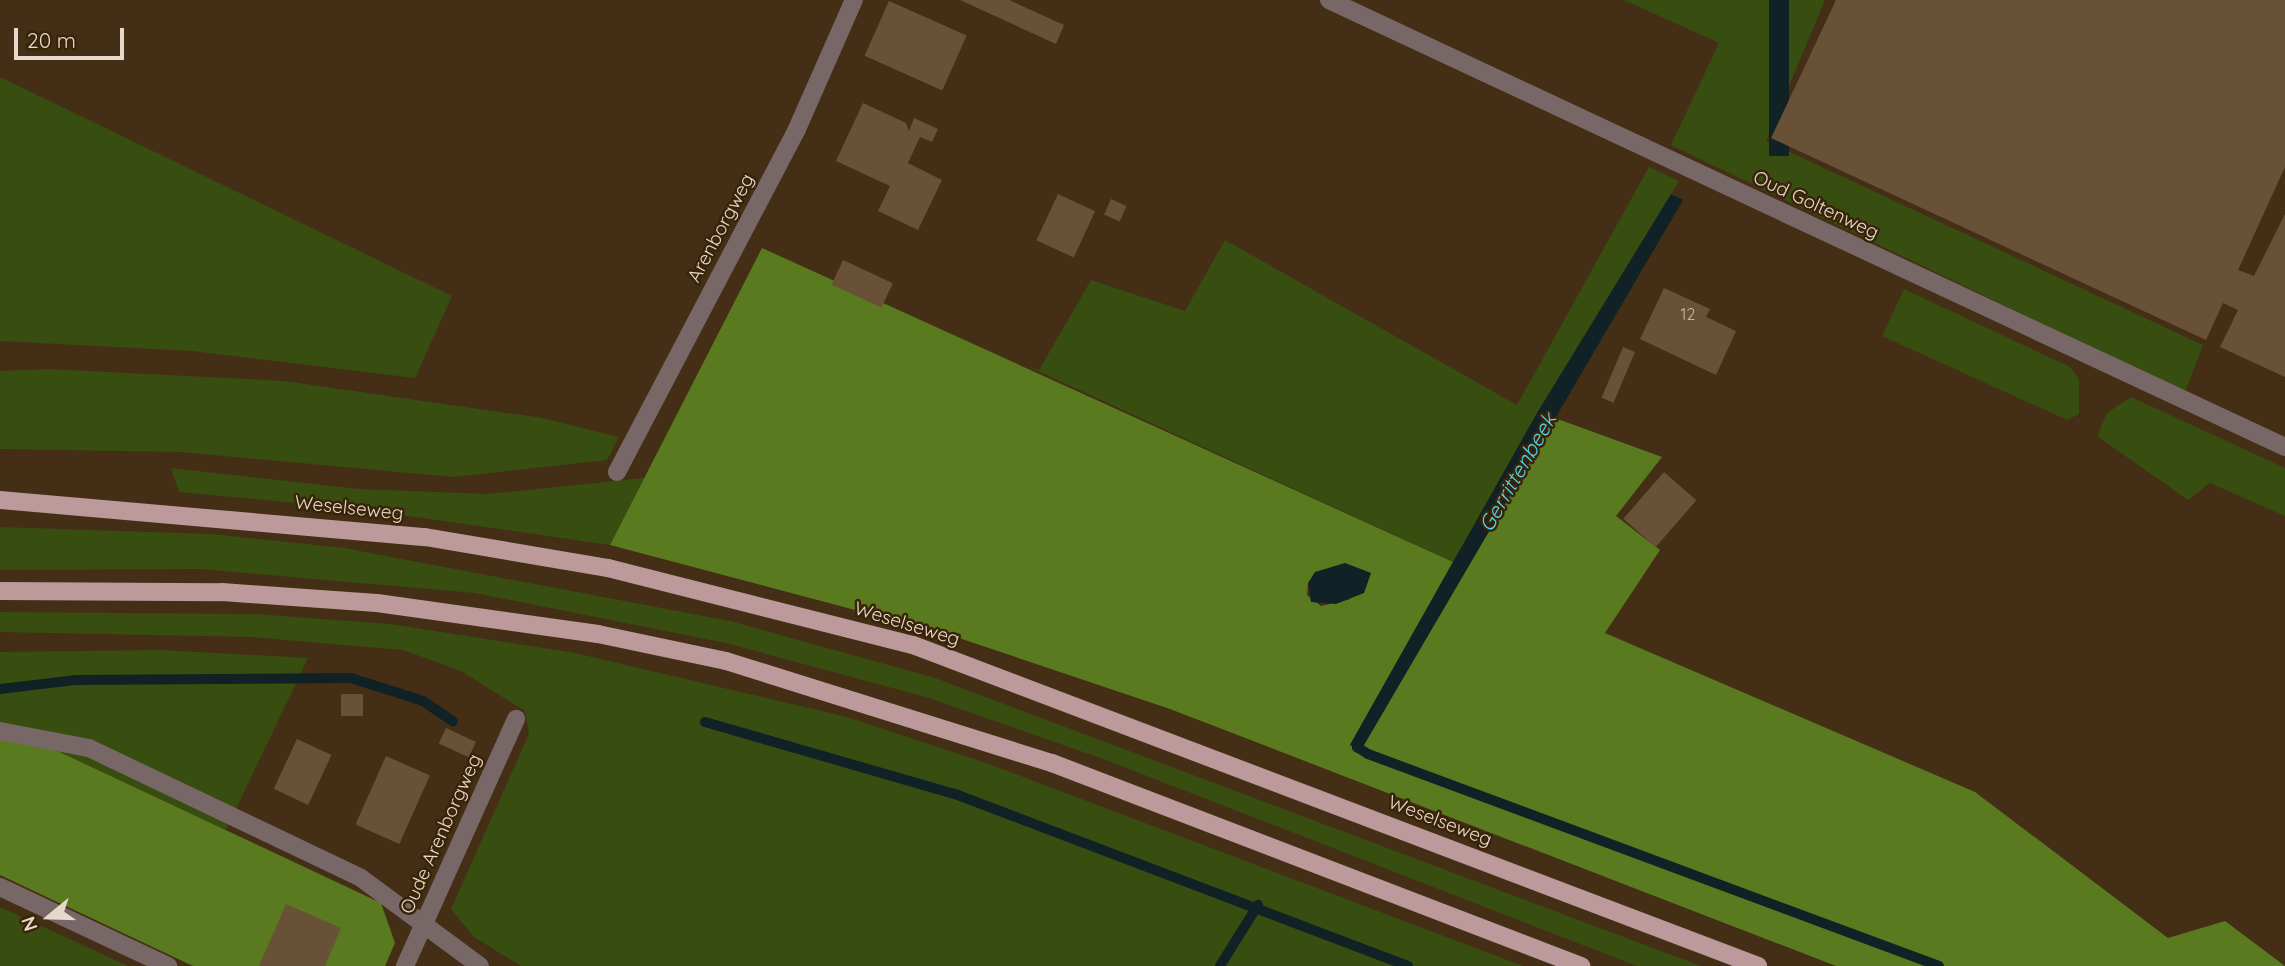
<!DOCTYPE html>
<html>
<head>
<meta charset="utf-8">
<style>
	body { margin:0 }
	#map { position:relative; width:2285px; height:966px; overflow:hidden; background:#442e15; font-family:Quicksand,sans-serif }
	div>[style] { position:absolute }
	.green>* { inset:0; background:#384e10 }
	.forest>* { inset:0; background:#5a7a1f }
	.water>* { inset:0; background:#102225; transform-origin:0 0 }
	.stream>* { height:10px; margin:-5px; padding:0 5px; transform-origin:5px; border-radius:5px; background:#102225 }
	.building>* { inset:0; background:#695138; transform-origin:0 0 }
	.minor>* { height:18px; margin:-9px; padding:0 9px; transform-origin:9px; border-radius:9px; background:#786767 }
	.major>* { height:18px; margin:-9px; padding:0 9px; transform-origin:9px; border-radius:9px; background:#bc999a }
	span { translate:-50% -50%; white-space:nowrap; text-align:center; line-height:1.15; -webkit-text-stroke:5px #39240a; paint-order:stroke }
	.number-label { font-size:16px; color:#c7b6a6 }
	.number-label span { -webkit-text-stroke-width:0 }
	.street-label { font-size:19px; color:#e6d8ca }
	.water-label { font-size:21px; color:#4ed8f2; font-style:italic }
	.north { position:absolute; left:14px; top:882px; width:70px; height:70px; -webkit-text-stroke:5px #39240a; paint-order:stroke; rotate:251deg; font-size:19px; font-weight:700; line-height:28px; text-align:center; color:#e6d8ca }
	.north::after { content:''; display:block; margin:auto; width:24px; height:32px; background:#e6d8ca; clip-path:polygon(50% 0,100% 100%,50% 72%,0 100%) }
	.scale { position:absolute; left:14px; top:28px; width:110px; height:32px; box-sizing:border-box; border:4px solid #e6d8ca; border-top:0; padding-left:9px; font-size:21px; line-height:24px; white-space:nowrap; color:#e6d8ca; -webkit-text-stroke:5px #39240a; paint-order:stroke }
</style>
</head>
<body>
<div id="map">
	<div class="green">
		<div style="clip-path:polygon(1624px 0,1825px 0,1766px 141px,2203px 345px,2185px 392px,1671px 145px,1719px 43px)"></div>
		<div style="clip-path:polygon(0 77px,452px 296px,415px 378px,192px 351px,0 341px)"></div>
		<div style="clip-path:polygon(1649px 167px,1679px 181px,1453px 562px,1025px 365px,1039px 370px,1091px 280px,1185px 311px,1225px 240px,1517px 405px)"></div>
		<div style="clip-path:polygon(1904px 289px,2070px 367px,2079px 379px,2079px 414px,2067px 420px,1882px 336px)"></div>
		<div style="clip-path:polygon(48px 369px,284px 381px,542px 418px,619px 437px,607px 460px,453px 477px,180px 452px,0 449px,0 371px)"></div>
		<div style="clip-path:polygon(2131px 397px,2285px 468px,2285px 516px,2210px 483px,2188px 500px,2097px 436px,2107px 413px)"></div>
		<div style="clip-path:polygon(171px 468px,359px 489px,488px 494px,644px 478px,610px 545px,360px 509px,179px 492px)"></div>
		<div style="clip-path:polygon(0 527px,212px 534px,344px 548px,730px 621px,935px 678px,1701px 966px,1637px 966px,1106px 760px,929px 698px,726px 643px,475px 593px,200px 569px,0 570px)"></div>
		<div style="clip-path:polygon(0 612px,253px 614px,390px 624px,575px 653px,847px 717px,989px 764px,1523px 966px,521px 966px,474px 937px,451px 909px,529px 734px,525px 711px,461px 671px,403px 650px,252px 637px,0 632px)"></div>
		<div style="clip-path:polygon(161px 650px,308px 658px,226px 830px,0 724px,0 652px)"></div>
		<div style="clip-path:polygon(0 907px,128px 966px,0 966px)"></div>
	</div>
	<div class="forest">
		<div style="clip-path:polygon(evenodd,762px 248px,1453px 562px,1350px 745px,1361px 750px,1555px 418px,1662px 457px,1616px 516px,1660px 550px,1605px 633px,1975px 792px,2168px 938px,2225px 921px,2285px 966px,1836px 966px,1170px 709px,953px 636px,610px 545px,762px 248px,1308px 583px,1351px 599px,1321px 606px,1307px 595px,1308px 583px)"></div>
		<div style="clip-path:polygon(0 724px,381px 903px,395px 943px,385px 966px,193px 966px,0 875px)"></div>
	</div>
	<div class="water">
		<div style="left:1769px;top:0;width:20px;height:156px"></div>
		<div style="clip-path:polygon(1671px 194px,1683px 200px,1361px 750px,1350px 745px,1537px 413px)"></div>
		<div style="clip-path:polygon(1345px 563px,1371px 573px,1364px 593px,1336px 604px,1311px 602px,1308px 583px,1315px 572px)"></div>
	</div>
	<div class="stream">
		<div style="left:0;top:689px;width:77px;rotate:-6.8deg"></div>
		<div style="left:76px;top:680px;width:275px;rotate:-0.4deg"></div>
		<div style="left:351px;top:678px;width:76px;rotate:17.7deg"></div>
		<div style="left:423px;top:701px;width:36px;rotate:34deg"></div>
		<div style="left:705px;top:722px;width:260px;rotate:16.1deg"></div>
		<div style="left:955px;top:794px;width:485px;rotate:20.8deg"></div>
		<div style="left:1360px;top:741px;width:7px;rotate:117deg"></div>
		<div style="left:1357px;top:747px;width:13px;rotate:32deg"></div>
		<div style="left:1368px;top:754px;width:609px;rotate:20.37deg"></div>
		<div style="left:1220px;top:966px;width:72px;rotate:-58.1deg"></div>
	</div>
	<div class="building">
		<div style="clip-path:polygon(960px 0,1009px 0,1064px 25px,1056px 44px)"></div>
		<div style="clip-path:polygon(1836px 0,2285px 0,2285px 167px,2238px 270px,2254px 276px,2285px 214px,2285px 377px,2220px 347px,2238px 310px,2223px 303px,2206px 340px,1771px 138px)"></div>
		<div style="left:889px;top:1px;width:85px;height:60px;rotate:24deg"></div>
		<div style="clip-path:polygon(863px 103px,906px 123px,909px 131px,914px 118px,938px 129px,932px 142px,920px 137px,908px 163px,942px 180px,918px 230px,878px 211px,890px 186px,836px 161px)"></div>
		<div style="left:1058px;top:194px;width:41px;height:51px;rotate:25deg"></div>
		<div style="left:1111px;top:199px;width:17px;height:17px;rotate:24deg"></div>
		<div style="left:843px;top:260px;width:55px;height:27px;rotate:25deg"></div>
		<div style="clip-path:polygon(1664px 288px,1710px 309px,1706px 317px,1736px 331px,1716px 375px,1640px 339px)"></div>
		<div style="left:1623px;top:347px;width:13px;height:55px;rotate:23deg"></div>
		<div style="left:1664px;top:472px;width:43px;height:62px;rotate:41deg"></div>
		<div style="left:341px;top:694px;width:22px;height:22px"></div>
		<div style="left:446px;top:728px;width:33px;height:17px;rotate:25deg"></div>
		<div style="left:297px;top:739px;width:38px;height:55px;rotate:25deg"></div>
		<div style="left:386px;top:756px;width:48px;height:75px;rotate:24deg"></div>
		<div style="clip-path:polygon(286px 904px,341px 928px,325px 966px,259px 966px)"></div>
	</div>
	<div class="minor">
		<div style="left:1329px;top:0;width:1055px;rotate:25.06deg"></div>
		<div style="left:617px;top:472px;width:387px;rotate:-62.3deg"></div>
		<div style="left:797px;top:129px;width:141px;rotate:-66.2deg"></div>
		<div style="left:0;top:731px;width:91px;rotate:10.8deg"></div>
		<div style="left:89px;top:748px;width:301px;rotate:25.5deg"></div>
		<div style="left:361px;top:878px;width:148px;rotate:36.5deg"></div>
		<div style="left:0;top:887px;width:186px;rotate:25.2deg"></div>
		<div style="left:405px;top:966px;width:271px;rotate:-65.8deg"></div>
	</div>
	<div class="major">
		<div style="left:0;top:500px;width:427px;rotate:5deg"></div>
		<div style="left:425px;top:537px;width:186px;rotate:9.6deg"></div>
		<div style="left:608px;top:568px;width:315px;rotate:14.2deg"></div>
		<div style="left:913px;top:645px;width:904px;rotate:20.8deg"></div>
		<div style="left:0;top:591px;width:222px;rotate:0.3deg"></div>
		<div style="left:222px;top:592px;width:155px;rotate:4.1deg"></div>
		<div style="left:377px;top:603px;width:223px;rotate:8deg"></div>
		<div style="left:598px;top:634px;width:131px;rotate:11.9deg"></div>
		<div style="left:726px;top:661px;width:342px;rotate:17.4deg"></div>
		<div style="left:1052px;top:763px;width:567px;rotate:20.99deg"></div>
	</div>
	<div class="number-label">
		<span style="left:1688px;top:314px">12</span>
	</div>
	<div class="street-label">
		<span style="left:1816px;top:205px;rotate:25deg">Oud Goltenweg</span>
		<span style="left:721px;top:228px;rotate:-62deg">Arenborgweg</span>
		<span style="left:349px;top:508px;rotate:6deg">Weselseweg</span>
		<span style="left:907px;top:624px;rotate:17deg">Weselseweg</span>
		<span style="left:1440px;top:821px;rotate:21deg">Weselseweg</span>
		<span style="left:441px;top:834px;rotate:-66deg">Oude Arenborgweg</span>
	</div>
	<div class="water-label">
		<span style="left:1517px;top:472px;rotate:-60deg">Gerrittenbeek</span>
	</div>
	<div class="north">N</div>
	<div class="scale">20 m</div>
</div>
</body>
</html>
